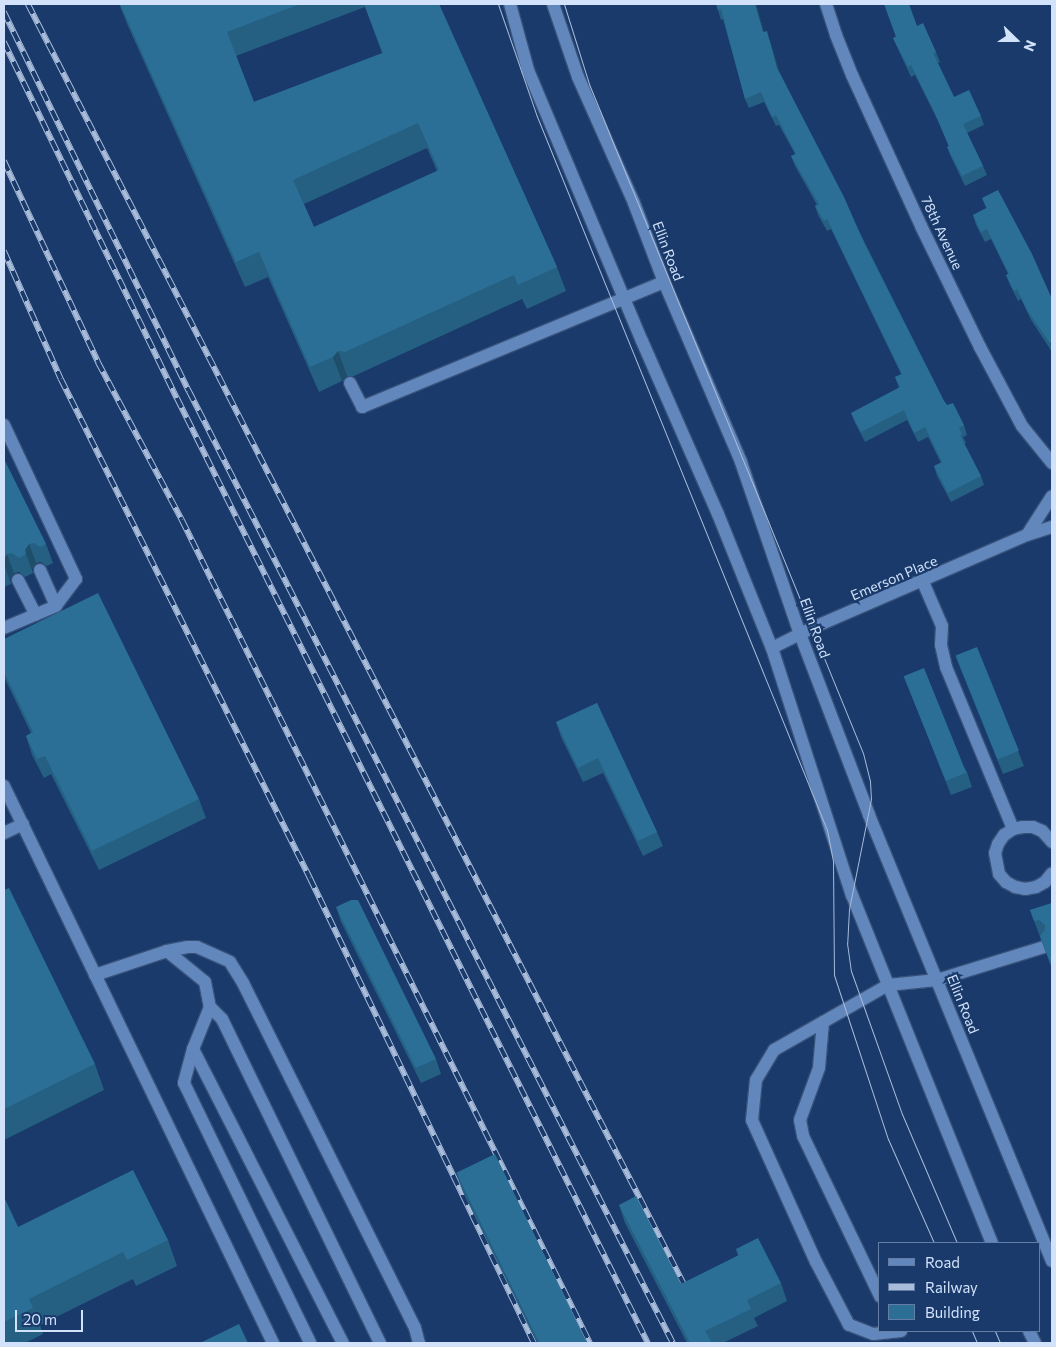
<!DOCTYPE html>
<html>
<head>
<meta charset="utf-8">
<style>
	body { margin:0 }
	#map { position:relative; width:1056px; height:1347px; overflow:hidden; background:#193a6a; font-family:Commissioner,sans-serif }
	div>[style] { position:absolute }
	.roads { filter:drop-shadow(1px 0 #37527a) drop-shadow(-1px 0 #37527a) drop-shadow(0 1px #37527a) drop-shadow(0 -1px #37527a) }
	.minor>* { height:12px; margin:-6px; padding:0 6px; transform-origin:6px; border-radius:6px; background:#6287bc }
	.tram>* { height:1px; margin:-0.5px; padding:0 0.5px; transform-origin:0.5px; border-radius:0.5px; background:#a9bcda }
	.rail>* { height:5.5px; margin-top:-2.75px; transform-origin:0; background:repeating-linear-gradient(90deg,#193a6a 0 11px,#a9bcda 0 22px); box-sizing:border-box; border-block:1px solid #a9bcda }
	.wall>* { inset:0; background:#255f82 }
	.shaded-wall>* { inset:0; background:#1e4e6a }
	.building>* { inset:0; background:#2b6f97; transform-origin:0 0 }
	span { translate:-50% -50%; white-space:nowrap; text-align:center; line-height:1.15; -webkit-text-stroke:4.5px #193a6a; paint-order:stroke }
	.street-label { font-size:14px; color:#d2e2fa }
	.frame { position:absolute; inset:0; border:5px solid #d2e2fa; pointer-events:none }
	.legend { position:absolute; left:878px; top:1242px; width:162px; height:90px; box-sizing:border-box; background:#193a6a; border:1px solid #637da4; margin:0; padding:6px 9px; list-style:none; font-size:15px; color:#d2e2fa }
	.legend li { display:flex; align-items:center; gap:10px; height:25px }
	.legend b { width:25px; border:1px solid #637da4 }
	.north { position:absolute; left:991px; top:15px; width:50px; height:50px; -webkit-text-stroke:4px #193a6a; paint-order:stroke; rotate:112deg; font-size:14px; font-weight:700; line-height:20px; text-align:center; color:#d2e2fa }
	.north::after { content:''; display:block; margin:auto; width:18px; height:22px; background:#d2e2fa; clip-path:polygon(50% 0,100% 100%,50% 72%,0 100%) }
	.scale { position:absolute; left:15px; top:1310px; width:68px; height:22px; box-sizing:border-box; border:2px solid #d2e2fa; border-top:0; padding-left:6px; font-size:15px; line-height:18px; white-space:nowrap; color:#d2e2fa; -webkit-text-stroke:4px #193a6a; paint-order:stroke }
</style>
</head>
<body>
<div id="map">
	<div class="roads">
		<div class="minor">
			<div style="left:510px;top:4px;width:68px;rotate:74.7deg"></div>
			<div style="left:528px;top:70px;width:294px;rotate:67.2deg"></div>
			<div style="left:642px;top:341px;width:189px;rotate:66.3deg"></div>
			<div style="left:718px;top:514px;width:144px;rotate:68.1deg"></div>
			<div style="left:772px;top:648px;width:260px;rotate:72.1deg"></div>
			<div style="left:852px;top:895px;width:375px;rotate:68.1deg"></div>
			<div style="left:553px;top:4px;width:77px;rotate:71.1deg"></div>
			<div style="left:578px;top:77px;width:138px;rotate:66deg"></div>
			<div style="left:634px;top:203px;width:85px;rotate:69.2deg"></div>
			<div style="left:664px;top:282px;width:196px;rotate:66.8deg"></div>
			<div style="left:741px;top:462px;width:182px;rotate:71.1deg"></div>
			<div style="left:800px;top:634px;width:194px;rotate:69.1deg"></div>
			<div style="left:869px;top:815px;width:482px;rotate:67.7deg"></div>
			<div style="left:826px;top:4px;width:33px;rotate:72deg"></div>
			<div style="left:836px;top:35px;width:43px;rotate:68.2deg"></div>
			<div style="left:852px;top:75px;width:166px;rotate:65.4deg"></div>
			<div style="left:921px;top:226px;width:135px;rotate:64deg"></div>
			<div style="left:980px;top:347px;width:89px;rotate:62deg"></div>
			<div style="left:1022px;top:426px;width:48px;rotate:51deg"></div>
			<div style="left:350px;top:383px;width:27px;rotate:63deg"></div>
			<div style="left:362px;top:407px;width:327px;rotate:-22.5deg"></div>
			<div style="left:4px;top:425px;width:170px;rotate:64.9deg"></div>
			<div style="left:76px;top:579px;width:34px;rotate:127deg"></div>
			<div style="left:56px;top:606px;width:56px;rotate:157.1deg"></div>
			<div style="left:1027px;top:535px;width:46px;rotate:-57.3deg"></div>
			<div style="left:40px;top:570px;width:39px;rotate:66deg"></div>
			<div style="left:18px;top:580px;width:39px;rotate:63deg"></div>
			<div style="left:923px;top:582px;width:48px;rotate:66.6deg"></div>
			<div style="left:942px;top:626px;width:19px;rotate:93deg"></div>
			<div style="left:941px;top:645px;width:23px;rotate:77deg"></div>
			<div style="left:946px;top:667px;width:175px;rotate:67.5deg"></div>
			<div style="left:772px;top:648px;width:45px;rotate:-26.6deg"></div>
			<div style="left:812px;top:628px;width:234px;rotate:-23.4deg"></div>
			<div style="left:1027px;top:535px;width:26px;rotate:-18deg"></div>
			<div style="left:4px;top:786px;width:619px;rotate:64.22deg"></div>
			<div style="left:4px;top:833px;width:21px;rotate:-25deg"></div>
			<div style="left:1052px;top:842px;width:15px;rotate:-132deg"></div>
			<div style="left:1042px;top:831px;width:10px;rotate:-156deg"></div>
			<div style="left:1033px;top:827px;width:10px;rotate:180deg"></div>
			<div style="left:1023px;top:827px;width:10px;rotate:169deg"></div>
			<div style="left:1013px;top:829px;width:11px;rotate:146deg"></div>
			<div style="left:1004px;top:835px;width:11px;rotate:124deg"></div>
			<div style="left:998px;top:844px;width:9px;rotate:108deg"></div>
			<div style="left:995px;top:853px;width:21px;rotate:79deg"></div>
			<div style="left:999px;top:874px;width:11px;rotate:49deg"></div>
			<div style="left:1006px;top:882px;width:10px;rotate:29deg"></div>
			<div style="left:1015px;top:887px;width:10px;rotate:11deg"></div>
			<div style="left:1025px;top:889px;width:11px;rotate:-10deg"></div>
			<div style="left:1036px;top:887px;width:10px;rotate:-29deg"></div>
			<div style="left:1045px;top:882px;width:11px;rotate:-52deg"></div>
			<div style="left:167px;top:951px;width:49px;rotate:39.2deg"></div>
			<div style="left:205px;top:982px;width:25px;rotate:79deg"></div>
			<div style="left:210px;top:1007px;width:45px;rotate:112deg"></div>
			<div style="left:193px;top:1049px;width:35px;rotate:105deg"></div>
			<div style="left:184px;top:1083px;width:289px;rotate:64.1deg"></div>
			<div style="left:95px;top:975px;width:76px;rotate:-18.4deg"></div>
			<div style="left:167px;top:951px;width:21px;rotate:-11deg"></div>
			<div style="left:188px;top:947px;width:9px"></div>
			<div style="left:197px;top:947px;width:36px;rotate:24deg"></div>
			<div style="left:230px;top:962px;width:25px;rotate:58deg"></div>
			<div style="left:243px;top:983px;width:385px;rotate:63.5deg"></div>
			<div style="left:415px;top:1328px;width:16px;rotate:75deg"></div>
			<div style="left:210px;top:1007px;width:17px;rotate:45deg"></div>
			<div style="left:222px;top:1019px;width:360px;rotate:64deg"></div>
			<div style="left:823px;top:1022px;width:46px;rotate:95deg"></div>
			<div style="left:819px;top:1068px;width:55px;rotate:110.1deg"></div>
			<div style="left:800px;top:1120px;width:16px;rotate:79deg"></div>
			<div style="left:803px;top:1136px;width:178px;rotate:64.3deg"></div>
			<div style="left:193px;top:1049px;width:330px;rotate:63deg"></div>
			<div style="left:901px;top:1331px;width:28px;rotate:174deg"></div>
			<div style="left:873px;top:1334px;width:26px;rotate:-159deg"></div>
			<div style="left:849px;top:1325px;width:71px;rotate:-117.6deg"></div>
			<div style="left:816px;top:1262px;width:156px;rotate:-114.3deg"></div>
			<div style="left:752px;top:1120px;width:40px;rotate:-84.3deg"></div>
			<div style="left:756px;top:1080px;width:35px;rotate:-59deg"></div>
			<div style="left:774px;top:1050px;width:131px;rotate:-29.7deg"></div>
			<div style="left:888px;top:985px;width:49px;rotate:-5.8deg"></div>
			<div style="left:937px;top:980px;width:112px;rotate:-17.1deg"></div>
			<div style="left:1029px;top:1331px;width:13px;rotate:63deg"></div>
		</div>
	</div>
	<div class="tram">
		<div style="left:498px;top:4px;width:116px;rotate:70.9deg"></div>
		<div style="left:536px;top:114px;width:773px;rotate:67.88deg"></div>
		<div style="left:827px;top:830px;width:33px;rotate:79deg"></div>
		<div style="left:833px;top:862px;width:113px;rotate:89.5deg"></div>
		<div style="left:834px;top:975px;width:173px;rotate:71.8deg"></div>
		<div style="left:888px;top:1139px;width:114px;rotate:66.1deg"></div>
		<div style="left:564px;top:4px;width:84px;rotate:72.6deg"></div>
		<div style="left:589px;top:84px;width:723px;rotate:67.73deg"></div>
		<div style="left:863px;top:753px;width:29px;rotate:76deg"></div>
		<div style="left:870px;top:781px;width:18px;rotate:87deg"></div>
		<div style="left:871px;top:799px;width:112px;rotate:101.3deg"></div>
		<div style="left:849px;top:909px;width:34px;rotate:93deg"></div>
		<div style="left:847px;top:943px;width:28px;rotate:82deg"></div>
		<div style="left:851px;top:971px;width:152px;rotate:70.4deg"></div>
		<div style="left:902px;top:1114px;width:140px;rotate:66.9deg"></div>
		<div style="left:972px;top:1331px;width:13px;rotate:67deg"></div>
		<div style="left:995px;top:1331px;width:13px;rotate:67deg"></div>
	</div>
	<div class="rail">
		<div style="left:28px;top:4px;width:1449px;rotate:62.87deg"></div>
		<div style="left:4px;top:12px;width:422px;rotate:64deg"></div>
		<div style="left:189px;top:391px;width:1068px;rotate:63.05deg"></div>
		<div style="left:4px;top:42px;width:396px;rotate:64.1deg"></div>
		<div style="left:177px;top:398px;width:1056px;rotate:63.51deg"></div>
		<div style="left:4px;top:161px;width:222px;rotate:64.9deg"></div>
		<div style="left:98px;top:362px;width:179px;rotate:62deg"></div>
		<div style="left:182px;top:520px;width:919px;rotate:63.63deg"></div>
		<div style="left:4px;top:251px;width:140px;rotate:66deg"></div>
		<div style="left:61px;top:379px;width:558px;rotate:63.48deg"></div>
		<div style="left:310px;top:878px;width:516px;rotate:64.28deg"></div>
	</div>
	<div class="wall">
		<div style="clip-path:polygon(evenodd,119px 4px,439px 4px,557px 267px,566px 291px,527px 309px,522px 299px,354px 376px,347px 376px,342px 381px,319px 392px,268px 277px,245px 287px,128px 26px,119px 4px,365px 7px,382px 53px,254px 102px,236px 56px,365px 7px,119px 4px,427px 148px,437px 171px,314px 227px,304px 204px,427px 148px)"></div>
		<div style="clip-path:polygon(716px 4px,756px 4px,764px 32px,770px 41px,779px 71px,944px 401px,964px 425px,967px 435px,963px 437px,966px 443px,964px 444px,981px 476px,984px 485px,951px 502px,937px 476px,934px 466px,941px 463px,928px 437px,918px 442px,907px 420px,865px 442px,855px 423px,851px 413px,899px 388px,895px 377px,901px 374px,831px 229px,827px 231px,818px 215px,815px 206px,817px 205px,795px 166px,791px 156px,795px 154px,779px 125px,776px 126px,764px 102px,749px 108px,745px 99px,723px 19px,721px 20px)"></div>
		<div style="clip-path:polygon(917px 26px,936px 52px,940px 62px,938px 63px,954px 97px,981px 116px,984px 125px,967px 133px,983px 166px,987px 175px,965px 186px,951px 157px,947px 147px,949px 147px,938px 121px,915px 75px,911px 77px,897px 47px,893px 38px)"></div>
		<div style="clip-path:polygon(982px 198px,1052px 299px,1052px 352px,1031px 320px,1021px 299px,1018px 301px,1010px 285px,1006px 275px,1008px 274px,991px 239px,985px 242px,976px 225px,973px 215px,986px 208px)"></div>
		<div style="clip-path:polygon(4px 459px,46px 544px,53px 563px,47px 566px,41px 562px,36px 563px,32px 569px,33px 573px,25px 577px,19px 572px,14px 573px,10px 579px,11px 584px,4px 587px)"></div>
		<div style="clip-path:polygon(4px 639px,199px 799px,206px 818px,99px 870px,51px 774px,44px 778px,32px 755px,26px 736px,31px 733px,4px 677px)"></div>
		<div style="clip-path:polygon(955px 655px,1018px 751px,1024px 766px,1003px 774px)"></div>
		<div style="clip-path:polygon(904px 676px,967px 772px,972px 787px,951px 795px)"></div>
		<div style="clip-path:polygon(597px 703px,657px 832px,663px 846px,643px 856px,603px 773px,583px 782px,561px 737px,556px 722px)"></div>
		<div style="clip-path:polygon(4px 890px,95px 1064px,104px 1090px,4px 1140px)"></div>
		<div style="clip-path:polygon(1052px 903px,1052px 969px,1030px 910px)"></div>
		<div style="clip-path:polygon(336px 907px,436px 1059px,441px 1074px,421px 1083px,341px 922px)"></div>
		<div style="clip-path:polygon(456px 1173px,588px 1343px,537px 1343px,463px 1192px)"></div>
		<div style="clip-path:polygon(4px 1197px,18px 1227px,168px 1240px,177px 1266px,136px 1286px,133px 1279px,40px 1325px,43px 1334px,25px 1343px,4px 1343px)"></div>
		<div style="clip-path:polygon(619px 1205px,681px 1284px,738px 1256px,736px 1249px,781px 1283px,787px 1301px,754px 1318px,758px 1326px,723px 1343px,687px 1343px,625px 1223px)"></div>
	</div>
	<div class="shaded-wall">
		<div style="clip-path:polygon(755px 4px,756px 4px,767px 42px,763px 32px)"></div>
		<div style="clip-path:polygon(767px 31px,770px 41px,781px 77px,777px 68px)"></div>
		<div style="clip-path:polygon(1052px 341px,1052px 350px,1050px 343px)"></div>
		<div style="clip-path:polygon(338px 351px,347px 376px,342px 381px,333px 357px)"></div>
		<div style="clip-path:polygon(29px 544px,36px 563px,32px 569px,33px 573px,26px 554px,25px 550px)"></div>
		<div style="clip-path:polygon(7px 554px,14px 573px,10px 579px,11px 584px,4px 564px,4px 559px)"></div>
	</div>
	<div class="building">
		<div style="clip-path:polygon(evenodd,120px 4px,300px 4px,227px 32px,254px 102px,383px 53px,364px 4px,439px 4px,557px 267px,518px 285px,514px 275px,345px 352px,338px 351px,333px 357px,310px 367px,259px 252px,236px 262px,120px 4px,418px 123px,439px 170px,314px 227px,293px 180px,418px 123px)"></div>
		<div style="clip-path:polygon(716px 4px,755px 4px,763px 32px,767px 31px,777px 68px,844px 197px,865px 245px,944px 401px,947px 405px,953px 403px,964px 425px,959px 428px,962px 434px,960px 435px,981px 476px,948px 493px,934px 466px,942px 462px,925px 427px,914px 433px,904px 410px,861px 432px,851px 413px,900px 387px,895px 377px,902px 374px,827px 219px,824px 221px,815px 206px,819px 204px,791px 156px,796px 154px,776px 115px,772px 117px,761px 92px,745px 99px,721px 9px,718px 10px)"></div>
		<div style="clip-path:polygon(884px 4px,909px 4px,917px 26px,923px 23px,936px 52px,933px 53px,954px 97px,969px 90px,981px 116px,963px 124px,983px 166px,962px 176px,947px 147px,949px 146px,934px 111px,911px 65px,908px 67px,893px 38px,896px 37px)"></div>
		<div style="clip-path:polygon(998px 190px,1032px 254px,1052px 299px,1052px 341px,1050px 343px,1027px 310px,1017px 289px,1014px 291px,1006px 275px,1009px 274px,987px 229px,981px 232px,973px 215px,987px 208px,982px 198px)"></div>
		<div style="clip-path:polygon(4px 459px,46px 544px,40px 547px,34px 543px,29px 544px,25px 550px,26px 554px,19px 558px,12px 553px,7px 554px,4px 559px)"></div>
		<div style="clip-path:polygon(98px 593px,199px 799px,92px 851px,45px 756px,37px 759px,26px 736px,33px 732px,4px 672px,4px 639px)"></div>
		<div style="left:977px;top:647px;width:112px;height:23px;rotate:68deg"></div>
		<div style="left:924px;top:668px;width:113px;height:22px;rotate:68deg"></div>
		<div style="clip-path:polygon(597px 703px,657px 832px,638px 841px,598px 758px,578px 768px,556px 722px)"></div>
		<div style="clip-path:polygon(9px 888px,95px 1064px,4px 1109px,4px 890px)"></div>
		<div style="clip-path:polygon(351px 900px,358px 900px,436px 1059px,416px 1068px,336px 907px)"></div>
		<div style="clip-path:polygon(1052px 903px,1052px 967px,1040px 936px,1045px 930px,1045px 925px,1039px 920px,1034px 921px,1030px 910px)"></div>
		<div style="left:495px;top:1154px;width:211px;height:43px;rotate:64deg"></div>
		<div style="clip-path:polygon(133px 1170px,168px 1240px,127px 1260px,123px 1252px,29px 1299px,33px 1308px,4px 1322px,4px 1197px,18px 1227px)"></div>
		<div style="clip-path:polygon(636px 1196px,681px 1284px,739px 1255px,736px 1249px,758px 1238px,781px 1283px,747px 1300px,751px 1309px,705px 1331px,712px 1343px,690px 1343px,619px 1205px)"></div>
		<div style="clip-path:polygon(239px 1324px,248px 1343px,200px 1343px)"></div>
	</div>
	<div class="street-label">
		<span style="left:942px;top:233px;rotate:65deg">78th Avenue</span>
		<span style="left:668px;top:251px;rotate:69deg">Ellin Road</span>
		<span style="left:894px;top:578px;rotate:-23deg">Emerson Place</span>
		<span style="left:815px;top:628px;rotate:70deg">Ellin Road</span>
		<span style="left:963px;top:1004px;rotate:68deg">Ellin Road</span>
	</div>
	<div class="frame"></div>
	<ul class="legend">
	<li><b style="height:6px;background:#6287bc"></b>Road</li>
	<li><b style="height:6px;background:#a9bcda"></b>Railway</li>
	<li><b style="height:14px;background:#2b6f97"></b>Building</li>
	</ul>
	<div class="north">N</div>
	<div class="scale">20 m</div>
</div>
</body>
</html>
